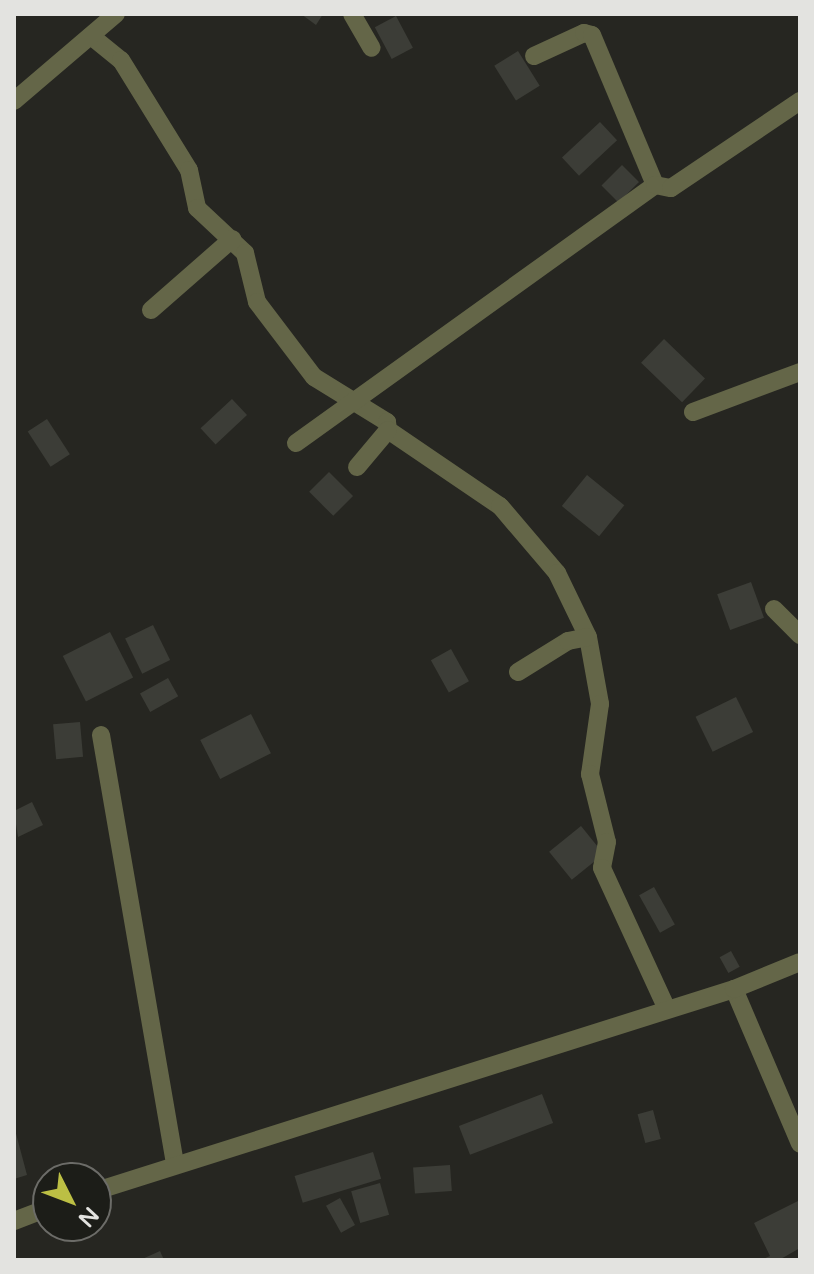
<!DOCTYPE html>
<html>
<head>
<meta charset="utf-8">
<style>
	body { margin:0 }
	#map { position:relative; width:814px; height:1274px; overflow:hidden; background:#262621; font-family:"Varela Round",sans-serif }
	div>[style] { position:absolute }
	.building>* { inset:0; background:#3c3d37; transform-origin:0 0 }
	.street>* { height:18px; margin:-9px; padding:0 9px; transform-origin:9px; border-radius:9px; background:#646648 }
	span { translate:-50% -50%; white-space:nowrap; text-align:center; line-height:1.15; -webkit-text-stroke:6px #1c1d18; paint-order:stroke }
	.frame { position:absolute; inset:0; border:16px solid #e3e3e0; pointer-events:none }
	.north { position:absolute; left:32px; top:1162px; width:80px; height:80px; box-sizing:border-box; background:#1c1d18; border:2px solid #6c6c68; border-radius:50%; rotate:132deg; font-size:22px; font-weight:700; line-height:32px; text-align:center; color:#e3e3e0 }
	.north::after { content:''; display:block; margin:auto; width:28px; height:36px; background:#bcbf44; clip-path:polygon(50% 0,100% 100%,50% 72%,0 100%) }
</style>
</head>
<body>
<div id="map">
	<div class="building">
		<div style="clip-path:polygon(301px 14px,323px 14px,316px 25px)"></div>
		<div style="left:396px;top:16px;width:36px;height:24px;rotate:62deg"></div>
		<div style="left:518px;top:51px;width:41px;height:28px;rotate:58deg"></div>
		<div style="left:600px;top:122px;width:25px;height:52px;rotate:47deg"></div>
		<div style="left:622px;top:165px;width:24px;height:29px;rotate:45deg"></div>
		<div style="left:664px;top:339px;width:57px;height:33px;rotate:44deg"></div>
		<div style="left:232px;top:399px;width:22px;height:43px;rotate:47deg"></div>
		<div style="left:47px;top:419px;width:42px;height:23px;rotate:57deg"></div>
		<div style="left:329px;top:472px;width:34px;height:28px;rotate:45deg"></div>
		<div style="left:587px;top:475px;width:48px;height:40px;rotate:39deg"></div>
		<div style="left:751px;top:582px;width:38px;height:36px;rotate:70deg"></div>
		<div style="left:153px;top:625px;width:39px;height:31px;rotate:64deg"></div>
		<div style="left:110px;top:632px;width:51px;height:53px;rotate:63deg"></div>
		<div style="left:451px;top:649px;width:37px;height:23px;rotate:61deg"></div>
		<div style="left:168px;top:678px;width:21px;height:32px;rotate:61deg"></div>
		<div style="left:736px;top:697px;width:39px;height:45px;rotate:64deg"></div>
		<div style="left:251px;top:714px;width:44px;height:57px;rotate:63deg"></div>
		<div style="left:80px;top:722px;width:35px;height:27px;rotate:85deg"></div>
		<div style="clip-path:polygon(32px 802px,43px 825px,18px 837px,14px 811px)"></div>
		<div style="left:581px;top:826px;width:36px;height:41px;rotate:51deg"></div>
		<div style="left:654px;top:887px;width:43px;height:17px;rotate:61deg"></div>
		<div style="left:731px;top:951px;width:18px;height:13px;rotate:61deg"></div>
		<div style="left:542px;top:1094px;width:31px;height:89px;rotate:69deg"></div>
		<div style="left:653px;top:1110px;width:30px;height:16px;rotate:75deg"></div>
		<div style="clip-path:polygon(14px 1126px,27px 1175px,14px 1179px)"></div>
		<div style="left:373px;top:1152px;width:28px;height:82px;rotate:73deg"></div>
		<div style="left:450px;top:1165px;width:26px;height:37px;rotate:86deg"></div>
		<div style="left:380px;top:1183px;width:33px;height:30px;rotate:74deg"></div>
		<div style="left:340px;top:1198px;width:31px;height:16px;rotate:61deg"></div>
		<div style="clip-path:polygon(800px 1200px,800px 1248px,779px 1260px,761px 1260px,770px 1256px,754px 1223px)"></div>
		<div style="clip-path:polygon(160px 1251px,164px 1260px,140px 1260px)"></div>
	</div>
	<div class="street">
		<div style="left:352px;top:14px;width:39px;rotate:60deg"></div>
		<div style="left:91px;top:36px;width:38px;rotate:39deg"></div>
		<div style="left:121px;top:60px;width:129px;rotate:58.3deg"></div>
		<div style="left:189px;top:170px;width:39px;rotate:78deg"></div>
		<div style="left:197px;top:208px;width:66px;rotate:43.2deg"></div>
		<div style="left:245px;top:253px;width:50px;rotate:76.2deg"></div>
		<div style="left:257px;top:302px;width:94px;rotate:52.8deg"></div>
		<div style="left:314px;top:377px;width:86px;rotate:31.7deg"></div>
		<div style="left:387px;top:422px;width:8px;rotate:83deg"></div>
		<div style="left:388px;top:430px;width:135px;rotate:34.2deg"></div>
		<div style="left:500px;top:506px;width:88px;rotate:49.6deg"></div>
		<div style="left:557px;top:573px;width:71px;rotate:64.2deg"></div>
		<div style="left:588px;top:637px;width:68px;rotate:79.8deg"></div>
		<div style="left:600px;top:704px;width:71px;rotate:98.1deg"></div>
		<div style="left:590px;top:774px;width:70px;rotate:76deg"></div>
		<div style="left:607px;top:842px;width:26px;rotate:101deg"></div>
		<div style="left:602px;top:868px;width:155px;rotate:65.3deg"></div>
		<div style="left:534px;top:56px;width:55px;rotate:-24.7deg"></div>
		<div style="left:584px;top:33px;width:8px;rotate:14deg"></div>
		<div style="left:592px;top:35px;width:163px;rotate:67.2deg"></div>
		<div style="left:14px;top:101px;width:134px;rotate:-40.5deg"></div>
		<div style="left:151px;top:310px;width:108px;rotate:-41.2deg"></div>
		<div style="left:693px;top:412px;width:114px;rotate:-20.5deg"></div>
		<div style="left:296px;top:443px;width:442px;rotate:-35.7deg"></div>
		<div style="left:655px;top:185px;width:16px;rotate:11deg"></div>
		<div style="left:671px;top:188px;width:156px;rotate:-34deg"></div>
		<div style="left:357px;top:467px;width:48px;rotate:-50deg"></div>
		<div style="left:774px;top:609px;width:37px;rotate:45deg"></div>
		<div style="left:518px;top:672px;width:59px;rotate:-31.8deg"></div>
		<div style="left:568px;top:641px;width:20px;rotate:-11deg"></div>
		<div style="left:101px;top:735px;width:433px;rotate:80.2deg"></div>
		<div style="left:734px;top:989px;width:168px;rotate:66.9deg"></div>
		<div style="left:96px;top:1191px;width:669px;rotate:-17.57deg"></div>
		<div style="left:734px;top:989px;width:71px;rotate:-22.2deg"></div>
		<div style="left:14px;top:1221px;width:36px;rotate:-21deg"></div>
	</div>
	<div class="frame"></div>
	<div class="north">N</div>
</div>
</body>
</html>
